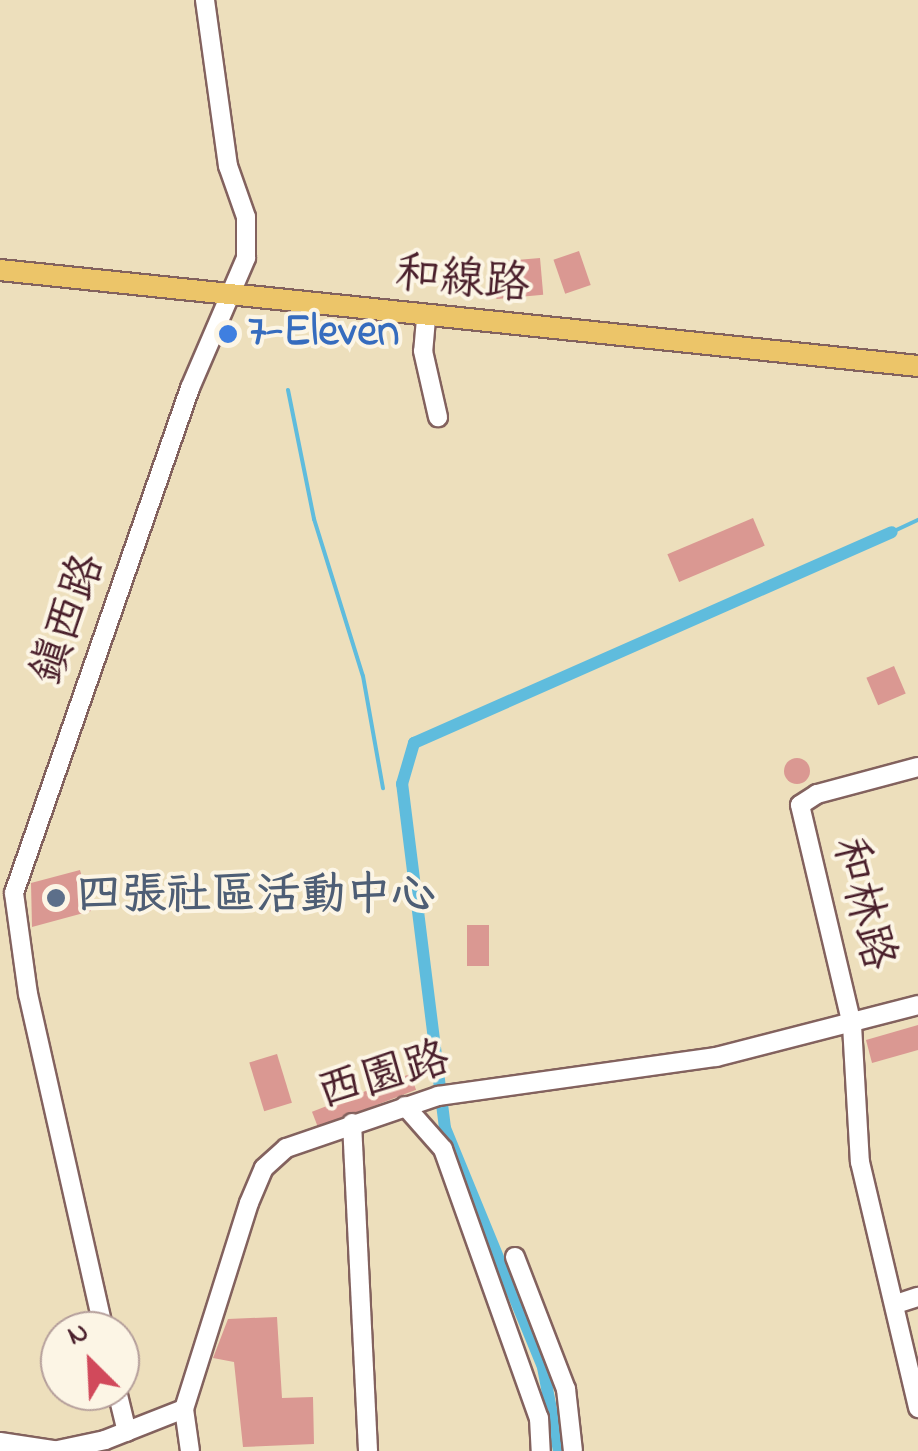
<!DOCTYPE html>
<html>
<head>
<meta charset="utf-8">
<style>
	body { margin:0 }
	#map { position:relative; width:918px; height:1451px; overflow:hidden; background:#eddfbc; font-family:"Indie Flower","LXGW WenKai TC",sans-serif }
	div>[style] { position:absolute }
	.stream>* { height:4px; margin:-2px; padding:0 2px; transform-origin:2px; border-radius:2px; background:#5fbcdd }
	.canal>* { height:12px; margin:-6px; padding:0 6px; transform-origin:6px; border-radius:6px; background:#5fbcdd }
	.building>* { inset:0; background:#da9892; transform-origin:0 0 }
	.round { border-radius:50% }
	.roads { filter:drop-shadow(2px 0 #83625e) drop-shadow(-2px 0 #83625e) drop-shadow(0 2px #83625e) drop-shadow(0 -2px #83625e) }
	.minor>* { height:18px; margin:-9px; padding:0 9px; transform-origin:9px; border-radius:9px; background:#fff }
	.major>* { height:20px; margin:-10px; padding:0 10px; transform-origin:10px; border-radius:10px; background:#ecc569 }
	.dots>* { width:28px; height:28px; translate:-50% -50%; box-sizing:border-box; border:5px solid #fcf5e5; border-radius:50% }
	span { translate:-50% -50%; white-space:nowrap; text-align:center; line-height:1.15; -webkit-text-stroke:8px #fcf5e5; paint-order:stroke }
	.street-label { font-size:45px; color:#4a1f2b }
	.shop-label { font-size:45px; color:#366cbe; font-weight:700 }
	.left { translate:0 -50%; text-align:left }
	.service-label { font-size:45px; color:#4e5e75; font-weight:700 }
	.north { position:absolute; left:40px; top:1311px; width:100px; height:100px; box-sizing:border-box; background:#fcf5e5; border:2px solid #b59f9b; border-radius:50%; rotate:336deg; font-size:28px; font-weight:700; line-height:40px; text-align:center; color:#4a1f2b }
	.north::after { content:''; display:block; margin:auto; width:35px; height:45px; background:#d1495b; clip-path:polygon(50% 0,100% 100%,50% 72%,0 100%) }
</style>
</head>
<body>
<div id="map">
	<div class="stream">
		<div style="left:288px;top:390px;width:132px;rotate:78.6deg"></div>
		<div style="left:314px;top:519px;width:164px;rotate:72.7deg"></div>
		<div style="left:363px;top:676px;width:114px;rotate:79.9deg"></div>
		<div style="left:892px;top:532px;width:29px;rotate:-25deg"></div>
	</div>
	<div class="canal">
		<div style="left:559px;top:1451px;width:86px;rotate:-100.8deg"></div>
		<div style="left:543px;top:1367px;width:258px;rotate:-112.3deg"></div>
		<div style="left:445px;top:1128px;width:347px;rotate:-97.1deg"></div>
		<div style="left:402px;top:784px;width:43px;rotate:-73.7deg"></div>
		<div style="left:414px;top:743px;width:522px;rotate:-23.82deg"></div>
	</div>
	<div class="building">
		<div style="left:579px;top:251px;width:36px;height:27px;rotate:71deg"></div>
		<div style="left:540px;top:258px;width:37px;height:47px;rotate:85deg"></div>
		<div style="left:753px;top:518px;width:30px;height:93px;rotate:67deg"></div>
		<div style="left:894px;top:666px;width:30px;height:30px;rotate:67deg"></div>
		<div class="round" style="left:784px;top:758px;width:26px;height:26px"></div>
		<div style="clip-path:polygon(80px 870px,91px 911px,32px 927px,31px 883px)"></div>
		<div style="left:467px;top:925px;width:22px;height:41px"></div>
		<div style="clip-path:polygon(918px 1025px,918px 1050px,872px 1063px,866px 1040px)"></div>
		<div style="left:277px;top:1054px;width:51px;height:29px;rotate:73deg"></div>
		<div style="left:410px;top:1074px;width:17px;height:105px;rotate:69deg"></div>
		<div style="clip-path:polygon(277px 1317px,282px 1398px,313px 1397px,314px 1444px,243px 1447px,234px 1362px,213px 1358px,228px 1319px)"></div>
	</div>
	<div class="roads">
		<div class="minor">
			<div style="left:426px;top:319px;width:32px;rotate:95deg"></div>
			<div style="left:423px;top:351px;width:68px;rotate:77.2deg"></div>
			<div style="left:918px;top:767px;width:105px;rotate:165deg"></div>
			<div style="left:817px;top:794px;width:20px;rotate:147deg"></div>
			<div style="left:800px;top:805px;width:226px;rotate:76.7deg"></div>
			<div style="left:852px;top:1025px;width:137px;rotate:86.7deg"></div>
			<div style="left:860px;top:1162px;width:253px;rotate:76.7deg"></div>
			<div style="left:405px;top:1106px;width:57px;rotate:48.5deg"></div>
			<div style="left:443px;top:1149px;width:286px;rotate:70.4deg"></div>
			<div style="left:539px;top:1418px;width:33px;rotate:87deg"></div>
			<div style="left:352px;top:1123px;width:328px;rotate:87.2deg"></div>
			<div style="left:515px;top:1257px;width:142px;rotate:68.9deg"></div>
			<div style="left:566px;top:1389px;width:62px;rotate:83.6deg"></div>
			<div style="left:896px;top:1304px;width:23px;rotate:-18deg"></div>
			<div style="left:104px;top:1331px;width:345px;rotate:-102.7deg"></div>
			<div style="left:28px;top:994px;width:102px;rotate:-97.9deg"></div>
			<div style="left:14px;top:893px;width:535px;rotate:-70.79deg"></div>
			<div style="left:190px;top:388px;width:142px;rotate:-66.7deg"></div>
			<div style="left:246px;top:258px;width:41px;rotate:-90deg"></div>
			<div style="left:246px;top:217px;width:54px;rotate:-109.4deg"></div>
			<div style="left:228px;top:166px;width:168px;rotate:-97.9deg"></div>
			<div style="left:117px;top:1391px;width:42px;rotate:76.3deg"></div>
			<div style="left:184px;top:1409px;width:42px;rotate:81.9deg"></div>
			<div style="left:0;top:1442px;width:55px;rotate:8.4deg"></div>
			<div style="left:53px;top:1451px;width:53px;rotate:-11.9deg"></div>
			<div style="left:105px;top:1440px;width:85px;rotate:-21.4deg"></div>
			<div style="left:184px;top:1409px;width:216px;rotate:-72.5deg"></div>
			<div style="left:249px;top:1203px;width:38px;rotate:-67deg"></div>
			<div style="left:264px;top:1168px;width:30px;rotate:-42deg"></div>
			<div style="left:286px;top:1148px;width:161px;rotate:-18.9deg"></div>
			<div style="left:438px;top:1096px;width:281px;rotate:-8deg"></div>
			<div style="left:716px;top:1057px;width:209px;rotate:-14.4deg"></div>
		</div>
		<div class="major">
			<div style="left:0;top:270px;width:923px;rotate:5.97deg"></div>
		</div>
	</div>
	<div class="dots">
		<div style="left:228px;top:334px;background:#3f7fe0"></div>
		<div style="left:56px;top:898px;background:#5c6f8a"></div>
	</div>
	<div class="street-label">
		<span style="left:462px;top:282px;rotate:5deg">和線路</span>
		<span style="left:70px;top:620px;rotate:-70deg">鎮西路</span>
		<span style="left:861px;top:904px;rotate:76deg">和林路</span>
		<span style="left:384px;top:1078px;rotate:-16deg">西園路</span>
	</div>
	<div class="shop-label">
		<span class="left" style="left:248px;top:334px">7-Eleven</span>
	</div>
	<div class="service-label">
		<span class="left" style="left:76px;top:898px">四張社區活動中心</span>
	</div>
	<div class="north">N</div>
</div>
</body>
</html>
